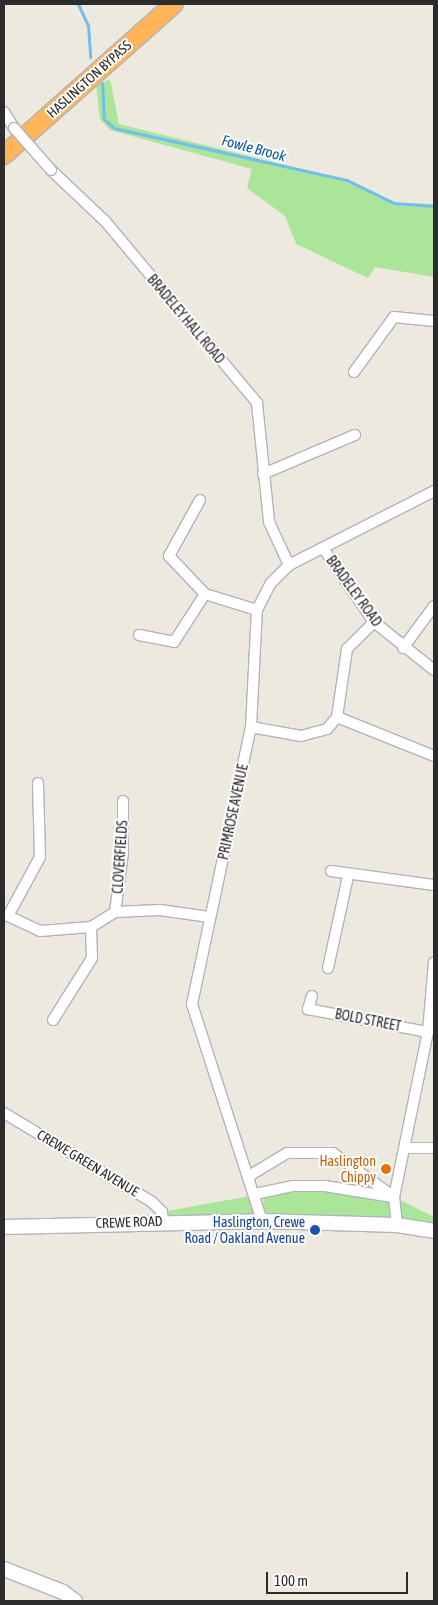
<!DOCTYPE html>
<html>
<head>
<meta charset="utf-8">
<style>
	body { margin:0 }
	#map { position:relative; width:438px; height:1605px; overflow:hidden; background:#eee9de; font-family:"Asap Condensed",sans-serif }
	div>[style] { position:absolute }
	.green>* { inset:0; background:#aae59a }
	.stream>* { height:3px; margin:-1.5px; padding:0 1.5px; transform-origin:1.5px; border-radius:1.5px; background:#6fbef1 }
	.roads { filter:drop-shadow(1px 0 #b2b2c0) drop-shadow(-1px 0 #b2b2c0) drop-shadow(0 1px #b2b2c0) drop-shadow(0 -1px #b2b2c0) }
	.street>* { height:10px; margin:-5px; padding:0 5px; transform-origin:5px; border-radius:5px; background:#fff }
	.secondary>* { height:14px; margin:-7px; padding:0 7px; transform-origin:7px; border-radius:7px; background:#fff }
	.highway>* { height:18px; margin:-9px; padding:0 9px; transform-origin:9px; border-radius:9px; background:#ffb558 }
	.bridges { filter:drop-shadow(1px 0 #b2b2c0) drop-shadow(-1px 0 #b2b2c0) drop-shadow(0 1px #b2b2c0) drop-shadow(0 -1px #b2b2c0) }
	.street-bridge>* { height:10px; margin:-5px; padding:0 5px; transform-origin:5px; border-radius:5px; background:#fff }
	.dots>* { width:14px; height:14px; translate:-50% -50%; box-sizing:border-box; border:2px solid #fff; border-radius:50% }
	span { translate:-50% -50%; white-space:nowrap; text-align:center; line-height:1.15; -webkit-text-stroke:4px #fff; paint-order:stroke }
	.street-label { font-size:14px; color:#2c2c2c }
	.food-label { font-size:14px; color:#c56008 }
	.right { translate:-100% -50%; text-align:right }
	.transit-label { font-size:14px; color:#164399 }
	.water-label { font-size:15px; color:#0b5aa1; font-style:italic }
	.frame { position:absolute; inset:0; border:5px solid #2c2c2c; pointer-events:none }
	.scale { position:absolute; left:266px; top:1572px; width:142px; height:22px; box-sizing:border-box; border:2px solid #2c2c2c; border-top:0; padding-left:6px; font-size:15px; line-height:18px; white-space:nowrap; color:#2c2c2c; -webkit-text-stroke:4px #fff; paint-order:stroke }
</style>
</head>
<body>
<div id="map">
	<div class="green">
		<div style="clip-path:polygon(110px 79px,119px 124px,347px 180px,394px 203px,434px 204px,434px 277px,375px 267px,368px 278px,296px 244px,285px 216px,247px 188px,252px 169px,110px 130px,100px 119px,96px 86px)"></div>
		<div style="clip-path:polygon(292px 1186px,394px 1197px,434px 1217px,434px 1231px,163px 1221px,162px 1212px,250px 1196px,262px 1219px,264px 1195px)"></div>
	</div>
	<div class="stream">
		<div style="left:78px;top:4px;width:23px;rotate:65deg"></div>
		<div style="left:88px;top:25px;width:32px;rotate:86deg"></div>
		<div style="left:102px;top:83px;width:36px;rotate:87deg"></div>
		<div style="left:104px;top:119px;width:13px;rotate:42deg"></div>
		<div style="left:114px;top:128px;width:239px;rotate:12.6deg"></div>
		<div style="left:347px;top:180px;width:52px;rotate:26.1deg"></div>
		<div style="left:394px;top:203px;width:40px;rotate:4.3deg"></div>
	</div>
	<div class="roads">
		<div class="street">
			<div style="left:4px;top:112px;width:19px;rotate:58deg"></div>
			<div style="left:51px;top:170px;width:74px;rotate:43.4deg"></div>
			<div style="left:105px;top:221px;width:237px;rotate:50.1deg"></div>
			<div style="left:257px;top:403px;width:120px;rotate:84.2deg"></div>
			<div style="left:269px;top:522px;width:47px;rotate:65.1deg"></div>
			<div style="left:354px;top:372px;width:68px;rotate:-54deg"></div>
			<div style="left:394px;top:317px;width:40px;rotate:5.7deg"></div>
			<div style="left:263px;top:474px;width:100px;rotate:-23deg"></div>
			<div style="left:200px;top:500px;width:64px;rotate:119deg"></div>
			<div style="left:169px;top:556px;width:52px;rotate:46.5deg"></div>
			<div style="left:205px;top:594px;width:54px;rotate:17.1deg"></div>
			<div style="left:323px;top:548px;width:90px;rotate:55.4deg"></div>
			<div style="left:374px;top:622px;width:77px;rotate:38.7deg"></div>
			<div style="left:139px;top:635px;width:36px;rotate:11deg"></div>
			<div style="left:174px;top:642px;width:57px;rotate:-57.1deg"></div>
			<div style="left:403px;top:648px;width:52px;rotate:-53.6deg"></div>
			<div style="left:337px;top:717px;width:105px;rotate:21.9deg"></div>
			<div style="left:251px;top:727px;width:51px;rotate:10.2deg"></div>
			<div style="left:301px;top:736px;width:27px;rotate:-15deg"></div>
			<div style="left:327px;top:729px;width:16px;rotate:-50deg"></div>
			<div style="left:337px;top:717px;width:69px;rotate:-81.6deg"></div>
			<div style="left:347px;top:649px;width:38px;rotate:-45deg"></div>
			<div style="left:38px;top:783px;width:74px;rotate:88.5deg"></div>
			<div style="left:40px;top:857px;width:67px;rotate:118.5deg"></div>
			<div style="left:8px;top:916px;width:35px;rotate:25deg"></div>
			<div style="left:40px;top:931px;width:51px;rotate:-4.5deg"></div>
			<div style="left:91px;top:927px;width:28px;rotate:-32deg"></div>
			<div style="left:115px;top:912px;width:45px;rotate:-2.5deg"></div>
			<div style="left:160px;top:910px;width:50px;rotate:8deg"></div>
			<div style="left:331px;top:871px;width:104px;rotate:7.7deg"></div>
			<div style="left:115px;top:912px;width:60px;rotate:-82.3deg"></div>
			<div style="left:123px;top:853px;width:52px;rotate:-90deg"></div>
			<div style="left:328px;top:968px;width:94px;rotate:-77.7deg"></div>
			<div style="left:312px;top:996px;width:14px;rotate:107deg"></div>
			<div style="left:308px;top:1009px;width:122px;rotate:10.9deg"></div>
			<div style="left:53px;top:1020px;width:73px;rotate:-57.8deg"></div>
			<div style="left:92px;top:958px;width:31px;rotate:-92deg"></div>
			<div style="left:4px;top:1113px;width:173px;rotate:31deg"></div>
			<div style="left:152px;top:1202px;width:14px;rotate:45deg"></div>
			<div style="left:162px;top:1212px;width:9px;rotate:84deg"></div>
			<div style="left:405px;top:1148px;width:29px"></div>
			<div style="left:249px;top:1176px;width:44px;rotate:-31.2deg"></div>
			<div style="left:287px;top:1153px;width:46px"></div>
			<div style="left:333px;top:1153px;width:75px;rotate:35.8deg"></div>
			<div style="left:255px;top:1194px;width:38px;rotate:-12deg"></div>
			<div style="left:292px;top:1186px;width:33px"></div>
			<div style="left:325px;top:1186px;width:68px;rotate:9.3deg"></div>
			<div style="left:262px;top:1221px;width:228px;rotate:-107.9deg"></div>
			<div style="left:192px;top:1004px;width:283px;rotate:-78deg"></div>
			<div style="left:251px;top:727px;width:117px;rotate:-87.1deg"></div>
			<div style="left:257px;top:610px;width:29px;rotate:-63deg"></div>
			<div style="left:270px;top:584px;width:27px;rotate:-45deg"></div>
			<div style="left:289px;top:565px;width:163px;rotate:-27deg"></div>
			<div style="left:397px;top:1225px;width:28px;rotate:-96deg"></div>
			<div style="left:394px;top:1197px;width:168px;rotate:-78.4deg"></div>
			<div style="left:428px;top:1032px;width:70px;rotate:-85.1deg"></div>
		</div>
		<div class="secondary">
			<div style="left:4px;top:1227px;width:258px;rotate:-1.3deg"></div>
			<div style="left:262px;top:1221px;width:135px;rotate:1.7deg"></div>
			<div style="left:397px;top:1225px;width:37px;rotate:9deg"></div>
			<div style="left:4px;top:1569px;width:63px;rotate:21.3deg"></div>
			<div style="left:63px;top:1592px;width:15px;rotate:37deg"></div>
		</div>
		<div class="highway">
			<div style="left:4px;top:155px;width:227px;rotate:-41.6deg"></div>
		</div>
	</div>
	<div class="bridges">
		<div class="street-bridge">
			<div style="left:14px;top:128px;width:56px;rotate:48.6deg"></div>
		</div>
	</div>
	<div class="dots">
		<div style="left:386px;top:1169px;background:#e8710a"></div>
		<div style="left:315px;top:1230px;background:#1a4fb4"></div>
	</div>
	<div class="street-label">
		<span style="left:89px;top:79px;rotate:-42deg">HASLINGTON BYPASS</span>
		<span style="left:186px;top:319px;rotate:50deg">BRADELEY HALL ROAD</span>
		<span style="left:354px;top:591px;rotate:54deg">BRADELEY ROAD</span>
		<span style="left:233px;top:812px;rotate:-78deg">PRIMROSE AVENUE</span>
		<span style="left:120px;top:857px;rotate:-86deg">CLOVERFIELDS</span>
		<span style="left:368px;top:1020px;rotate:11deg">BOLD STREET</span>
		<span style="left:88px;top:1163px;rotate:31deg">CREWE GREEN AVENUE</span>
		<span style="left:129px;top:1222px;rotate:-2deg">CREWE ROAD</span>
	</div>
	<div class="food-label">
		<span class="right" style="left:376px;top:1169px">Haslington<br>Chippy</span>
	</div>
	<div class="transit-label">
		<span class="right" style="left:305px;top:1230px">Haslington, Crewe<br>Road / Oakland Avenue</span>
	</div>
	<div class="water-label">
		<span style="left:254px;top:148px;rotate:15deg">Fowle Brook</span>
	</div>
	<div class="frame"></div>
	<div class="scale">100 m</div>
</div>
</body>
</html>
